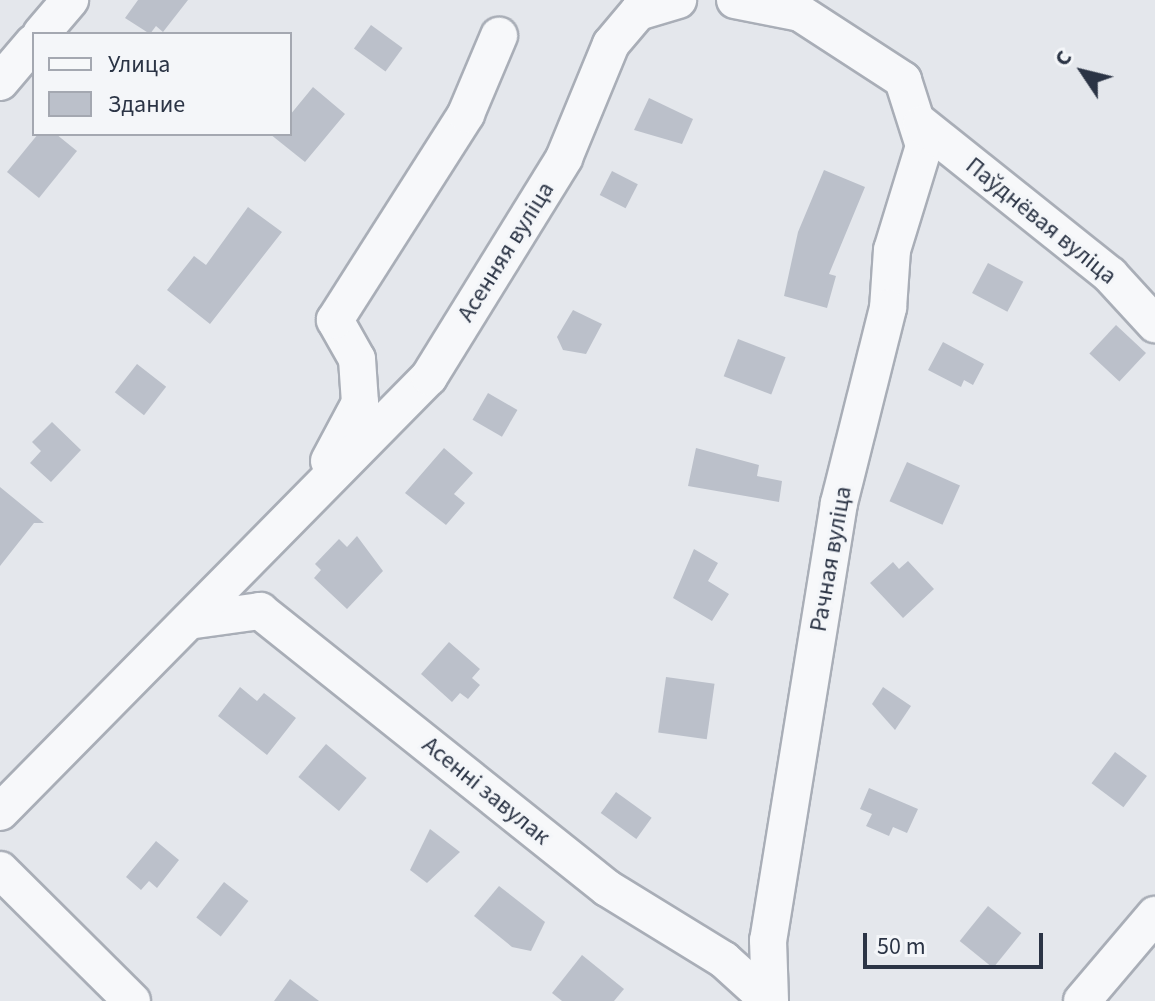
<!DOCTYPE html>
<html>
<head>
<meta charset="utf-8">
<style>
	body { margin:0 }
	#map { position:relative; width:1155px; height:1001px; overflow:hidden; background:#e4e7ec; font-family:"Source Sans 3",sans-serif }
	div>[style] { position:absolute }
	.building>* { inset:0; background:#bbc0ca; transform-origin:0 0 }
	.roads { filter:drop-shadow(2px 0 #a9aeb7) drop-shadow(-2px 0 #a9aeb7) drop-shadow(0 2px #a9aeb7) drop-shadow(0 -2px #a9aeb7) }
	.minor>* { height:36px; margin:-18px; padding:0 18px; transform-origin:18px; border-radius:18px; background:#f7f8fa }
	span { translate:-50% -50%; white-space:nowrap; text-align:center; line-height:1.15; -webkit-text-stroke:6px #f4f6f9; paint-order:stroke }
	.street-label { font-size:24px; color:#2b3445 }
	.legend { position:absolute; left:32px; top:32px; width:260px; height:104px; box-sizing:border-box; background:#f4f6f9; border:2px solid #a4a8b1; margin:0; padding:10px 14px; list-style:none; font-size:24px; color:#2b3445 }
	.legend li { display:flex; align-items:center; gap:16px; height:40px }
	.legend b { width:40px; border:2px solid #a4a8b1 }
	.north { position:absolute; left:1043px; top:32px; width:80px; height:80px; -webkit-text-stroke:6px #f4f6f9; paint-order:stroke; rotate:305deg; font-size:22px; font-weight:700; line-height:32px; text-align:center; color:#2b3445 }
	.north::after { content:''; display:block; margin:auto; width:28px; height:36px; background:#2b3445; clip-path:polygon(50% 0,100% 100%,50% 72%,0 100%) }
	.scale { position:absolute; left:863px; top:933px; width:180px; height:36px; box-sizing:border-box; border:4px solid #2b3445; border-top:0; padding-left:10px; font-size:24px; line-height:28px; white-space:nowrap; color:#2b3445; -webkit-text-stroke:6px #f4f6f9; paint-order:stroke }
</style>
</head>
<body>
<div id="map">
	<div class="building">
		<div style="clip-path:polygon(138px 0,188px 0,163px 32px,156px 26px,150px 34px,125px 18px)"></div>
		<div style="left:371px;top:25px;width:39px;height:29px;rotate:36deg"></div>
		<div style="clip-path:polygon(313px 87px,345px 114px,305px 162px,270px 134px,290px 134px,290px 115px)"></div>
		<div style="clip-path:polygon(649px 98px,693px 119px,682px 144px,634px 130px)"></div>
		<div style="clip-path:polygon(38px 134px,56px 134px,77px 151px,39px 198px,7px 172px)"></div>
		<div style="clip-path:polygon(824px 170px,865px 187px,829px 274px,836px 276px,827px 308px,784px 296px,798px 232px)"></div>
		<div style="left:612px;top:171px;width:29px;height:27px;rotate:27deg"></div>
		<div style="clip-path:polygon(248px 207px,282px 232px,210px 324px,167px 290px,194px 256px,206px 265px)"></div>
		<div style="left:988px;top:263px;width:40px;height:34px;rotate:28deg"></div>
		<div style="clip-path:polygon(573px 310px,602px 324px,586px 354px,563px 350px,557px 337px)"></div>
		<div style="left:1116px;top:325px;width:41px;height:39px;rotate:43deg"></div>
		<div style="left:738px;top:339px;width:51px;height:40px;rotate:21deg"></div>
		<div style="clip-path:polygon(943px 342px,984px 364px,973px 385px,964px 380px,961px 387px,928px 370px)"></div>
		<div style="left:137px;top:364px;width:37px;height:36px;rotate:38deg"></div>
		<div style="left:488px;top:393px;width:34px;height:31px;rotate:30deg"></div>
		<div style="clip-path:polygon(52px 422px,81px 450px,51px 482px,30px 463px,41px 451px,32px 442px)"></div>
		<div style="clip-path:polygon(444px 448px,473px 473px,454px 494px,465px 503px,446px 525px,405px 493px)"></div>
		<div style="clip-path:polygon(696px 448px,759px 465px,757px 476px,782px 481px,779px 502px,688px 486px)"></div>
		<div style="left:907px;top:462px;width:58px;height:43px;rotate:24deg"></div>
		<div style="clip-path:polygon(0 487px,44px 523px,34px 523px,0 566px)"></div>
		<div style="clip-path:polygon(357px 536px,383px 571px,347px 609px,314px 578px,321px 570px,315px 564px,339px 539px,347px 547px)"></div>
		<div style="clip-path:polygon(694px 549px,718px 563px,708px 581px,729px 594px,712px 621px,673px 598px)"></div>
		<div style="clip-path:polygon(908px 561px,934px 589px,903px 618px,870px 583px,893px 562px,899px 569px)"></div>
		<div style="clip-path:polygon(449px 642px,480px 669px,472px 678px,480px 685px,468px 699px,460px 693px,452px 702px,421px 674px)"></div>
		<div style="left:666px;top:677px;width:49px;height:56px;rotate:8deg"></div>
		<div style="clip-path:polygon(240px 687px,257px 701px,264px 693px,296px 718px,267px 755px,218px 716px)"></div>
		<div style="clip-path:polygon(883px 687px,911px 706px,895px 730px,872px 704px)"></div>
		<div style="left:326px;top:744px;width:53px;height:43px;rotate:40deg"></div>
		<div style="left:1115px;top:752px;width:40px;height:39px;rotate:37deg"></div>
		<div style="clip-path:polygon(869px 788px,918px 809px,907px 833px,893px 827px,889px 836px,866px 826px,872px 814px,860px 809px)"></div>
		<div style="left:616px;top:792px;width:44px;height:26px;rotate:36deg"></div>
		<div style="clip-path:polygon(430px 829px,460px 852px,427px 883px,410px 870px)"></div>
		<div style="clip-path:polygon(156px 841px,179px 860px,157px 888px,149px 881px,141px 890px,126px 877px)"></div>
		<div style="left:224px;top:882px;width:31px;height:45px;rotate:38deg"></div>
		<div style="clip-path:polygon(499px 886px,545px 922px,531px 951px,512px 947px,474px 916px)"></div>
		<div style="left:988px;top:906px;width:43px;height:45px;rotate:39deg"></div>
		<div style="clip-path:polygon(582px 955px,624px 989px,614px 1001px,562px 1001px,552px 993px)"></div>
		<div style="clip-path:polygon(290px 979px,319px 1001px,274px 1001px)"></div>
	</div>
	<div class="roads">
		<div class="minor">
			<div style="left:735px;top:0;width:66px;rotate:11.3deg"></div>
			<div style="left:800px;top:13px;width:123px;rotate:33deg"></div>
			<div style="left:903px;top:80px;width:69px;rotate:72.3deg"></div>
			<div style="left:924px;top:146px;width:109px;rotate:107.1deg"></div>
			<div style="left:892px;top:250px;width:58px;rotate:93.9deg"></div>
			<div style="left:888px;top:308px;width:201px;rotate:104.1deg"></div>
			<div style="left:839px;top:503px;width:443px;rotate:99.2deg"></div>
			<div style="left:768px;top:940px;width:61px;rotate:88.1deg"></div>
			<div style="left:41px;top:34px;width:45px;rotate:-49.5deg"></div>
			<div style="left:0;top:82px;width:52px;rotate:-49.6deg"></div>
			<div style="left:921px;top:124px;width:242px;rotate:38.6deg"></div>
			<div style="left:1110px;top:275px;width:67px;rotate:47.4deg"></div>
			<div style="left:329px;top:461px;width:66px;rotate:-61.9deg"></div>
			<div style="left:360px;top:403px;width:44px;rotate:-93.9deg"></div>
			<div style="left:357px;top:359px;width:45px;rotate:-119.4deg"></div>
			<div style="left:335px;top:320px;width:244px;rotate:-57.5deg"></div>
			<div style="left:466px;top:114px;width:85px;rotate:-67.1deg"></div>
			<div style="left:195px;top:620px;width:66px;rotate:-7.9deg"></div>
			<div style="left:260px;top:611px;width:444px;rotate:38.6deg"></div>
			<div style="left:607px;top:888px;width:137px;rotate:31.6deg"></div>
			<div style="left:724px;top:960px;width:61px;rotate:42.3deg"></div>
			<div style="left:0;top:812px;width:611px;rotate:-45.4deg"></div>
			<div style="left:429px;top:377px;width:257px;rotate:-58.3deg"></div>
			<div style="left:564px;top:158px;width:123px;rotate:-67.6deg"></div>
			<div style="left:611px;top:44px;width:42px;rotate:-49.8deg"></div>
			<div style="left:638px;top:12px;width:42px;rotate:-16.7deg"></div>
			<div style="left:0;top:870px;width:186px;rotate:44.8deg"></div>
			<div style="left:1082px;top:1001px;width:113px;rotate:-49.7deg"></div>
		</div>
	</div>
	<div class="street-label">
		<span style="left:1041px;top:221px;rotate:39deg">Паўднёвая вуліца</span>
		<span style="left:506px;top:252px;rotate:-58deg">Асенняя вуліца</span>
		<span style="left:831px;top:559px;rotate:-80deg">Рачная вуліца</span>
		<span style="left:486px;top:791px;rotate:39deg">Асенні завулак</span>
	</div>
	<ul class="legend">
	<li><b style="height:10px;background:#f7f8fa"></b>Улица</li>
	<li><b style="height:22px;background:#bbc0ca"></b>Здание</li>
	</ul>
	<div class="north">С</div>
	<div class="scale">50 m</div>
</div>
</body>
</html>
